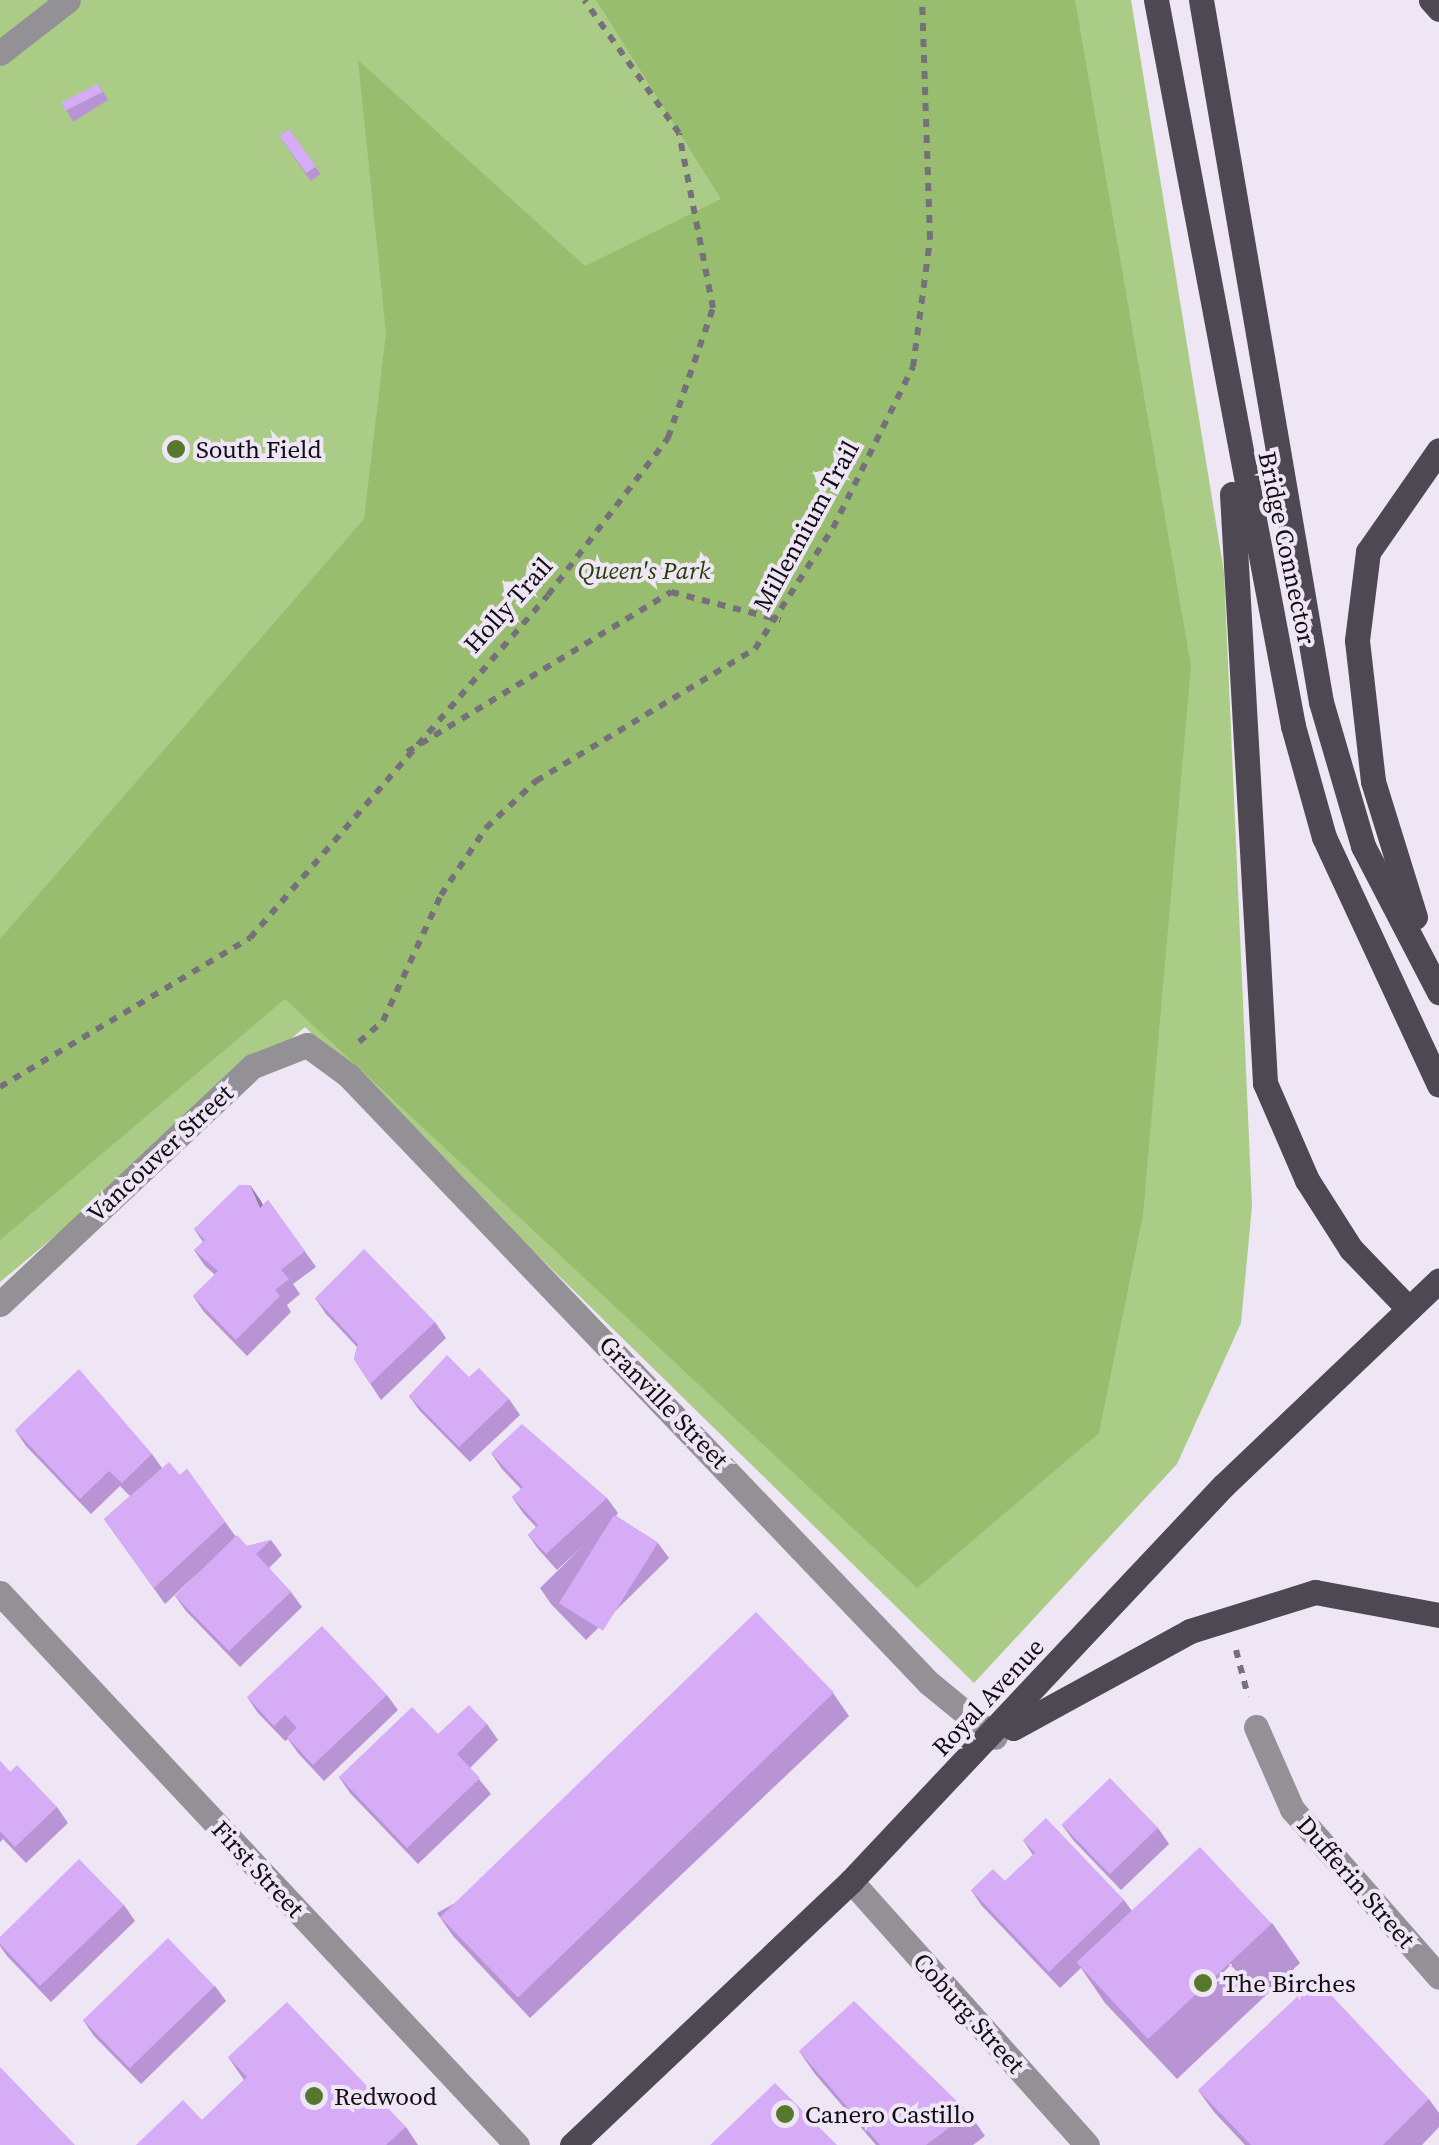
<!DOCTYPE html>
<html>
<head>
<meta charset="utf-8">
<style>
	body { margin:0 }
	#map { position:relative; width:1439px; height:2145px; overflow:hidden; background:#eee5f5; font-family:"Source Serif 4",serif }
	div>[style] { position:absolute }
	.green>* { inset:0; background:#abcc86 }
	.forest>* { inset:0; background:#99bd6e }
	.path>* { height:6px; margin-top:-3px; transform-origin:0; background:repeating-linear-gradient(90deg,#76707a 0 8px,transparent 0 16px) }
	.minor>* { height:25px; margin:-12.5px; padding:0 12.5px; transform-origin:12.5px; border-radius:12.5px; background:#939096 }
	.major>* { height:25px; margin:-12.5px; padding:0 12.5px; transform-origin:12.5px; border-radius:12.5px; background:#4e4853 }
	.wall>* { inset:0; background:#b894d4; transform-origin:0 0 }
	.shaded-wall>* { inset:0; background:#9678ad }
	.building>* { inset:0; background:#d6acf7; transform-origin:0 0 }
	.dots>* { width:28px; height:28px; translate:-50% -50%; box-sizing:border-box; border:5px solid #eee5f5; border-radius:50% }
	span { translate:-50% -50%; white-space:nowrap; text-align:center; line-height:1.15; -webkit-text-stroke:8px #eee5f5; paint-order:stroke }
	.poi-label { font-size:25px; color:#100d12 }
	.left { translate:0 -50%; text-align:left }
	.street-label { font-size:25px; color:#100d12 }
	.park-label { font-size:25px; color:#283e03; font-style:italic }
</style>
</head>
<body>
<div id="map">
	<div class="green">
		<div style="clip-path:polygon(0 0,1131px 0,1224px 572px,1252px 1206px,1241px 1323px,1177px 1464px,974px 1683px,305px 1027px,0 1282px)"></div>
	</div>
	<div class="forest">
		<div style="clip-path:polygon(596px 0,1075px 0,1191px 666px,1143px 1215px,1099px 1433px,917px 1588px,285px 999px,0 1240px,0 939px,364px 519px,386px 333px,358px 60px,585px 266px,721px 199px)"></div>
	</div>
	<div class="path">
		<div style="left:407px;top:752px;width:309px;rotate:-31.2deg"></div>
		<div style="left:671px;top:592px;width:113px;rotate:14.4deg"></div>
		<div style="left:359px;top:1042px;width:32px;rotate:-41deg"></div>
		<div style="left:383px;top:1021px;width:139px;rotate:-65.3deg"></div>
		<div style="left:441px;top:895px;width:81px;rotate:-56.1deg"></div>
		<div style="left:486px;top:828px;width:69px;rotate:-43.2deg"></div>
		<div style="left:536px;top:781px;width:256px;rotate:-31.1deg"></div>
		<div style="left:755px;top:649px;width:144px;rotate:-57.2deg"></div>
		<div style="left:833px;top:528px;width:180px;rotate:-63.6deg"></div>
		<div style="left:913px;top:367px;width:129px;rotate:-82.4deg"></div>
		<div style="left:930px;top:239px;width:239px;rotate:-91.9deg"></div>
		<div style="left:0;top:1087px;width:291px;rotate:-30.8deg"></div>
		<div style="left:250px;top:938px;width:454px;rotate:-49deg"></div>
		<div style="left:548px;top:595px;width:198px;rotate:-52.6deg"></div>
		<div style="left:668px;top:438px;width:138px;rotate:-70.9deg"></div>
		<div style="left:713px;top:308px;width:178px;rotate:-101deg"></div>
		<div style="left:679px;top:133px;width:163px;rotate:-125.5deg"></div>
		<div style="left:1236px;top:1650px;width:48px;rotate:75.4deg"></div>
	</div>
	<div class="minor">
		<div style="left:0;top:53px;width:86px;rotate:-37.9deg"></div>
		<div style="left:0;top:1304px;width:347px;rotate:-43.3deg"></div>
		<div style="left:253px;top:1066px;width:58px;rotate:-21.3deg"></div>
		<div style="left:307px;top:1045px;width:51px;rotate:36.2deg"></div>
		<div style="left:348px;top:1075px;width:841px;rotate:46.3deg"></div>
		<div style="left:929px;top:1683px;width:85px;rotate:39.3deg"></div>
		<div style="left:0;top:1593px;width:756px;rotate:46.88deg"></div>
		<div style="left:1256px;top:1727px;width:90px;rotate:66.3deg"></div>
		<div style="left:1292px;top:1809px;width:223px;rotate:48.8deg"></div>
		<div style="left:851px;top:1881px;width:354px;rotate:48.2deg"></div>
	</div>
	<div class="major">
		<div style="left:1156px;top:0;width:739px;rotate:79.31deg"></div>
		<div style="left:1293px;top:726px;width:115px;rotate:74.4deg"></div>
		<div style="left:1324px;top:837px;width:273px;rotate:65.1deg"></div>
		<div style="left:1201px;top:0;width:712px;rotate:80.3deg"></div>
		<div style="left:1321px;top:702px;width:150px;rotate:73.7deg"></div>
		<div style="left:1363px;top:846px;width:165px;rotate:62.5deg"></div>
		<div style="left:1431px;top:0;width:12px;rotate:48deg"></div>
		<div style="left:1232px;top:494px;width:590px;rotate:86.79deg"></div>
		<div style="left:1265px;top:1083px;width:106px;rotate:66.6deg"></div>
		<div style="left:1307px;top:1180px;width:82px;rotate:57.5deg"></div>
		<div style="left:1351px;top:1249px;width:83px;rotate:46deg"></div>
		<div style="left:1415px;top:917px;width:142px;rotate:-107.2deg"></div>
		<div style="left:1373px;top:781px;width:142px;rotate:-96.5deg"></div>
		<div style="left:1357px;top:640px;width:89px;rotate:-82.9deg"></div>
		<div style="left:1368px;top:552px;width:124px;rotate:-55.2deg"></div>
		<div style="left:1013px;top:1728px;width:202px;rotate:-28.7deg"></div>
		<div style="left:1190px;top:1631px;width:131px;rotate:-17.3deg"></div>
		<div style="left:1315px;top:1592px;width:126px;rotate:10.5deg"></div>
		<div style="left:572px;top:2145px;width:384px;rotate:-43.4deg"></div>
		<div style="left:851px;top:1881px;width:543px;rotate:-46.72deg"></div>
		<div style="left:1223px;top:1486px;width:298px;rotate:-43.6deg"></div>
	</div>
	<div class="wall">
		<div style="left:98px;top:84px;width:19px;height:41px;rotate:58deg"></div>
		<div style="left:289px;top:129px;width:55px;height:12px;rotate:55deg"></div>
		<div style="clip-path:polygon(250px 1185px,263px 1205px,268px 1200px,316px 1267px,293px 1284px,300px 1294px,287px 1305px,291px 1312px,247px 1356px,204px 1312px,193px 1296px,215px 1275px,205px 1266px,194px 1250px,203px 1242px,194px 1229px)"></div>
		<div style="clip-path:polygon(315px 1298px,435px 1322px,446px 1338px,381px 1400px,354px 1359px,357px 1347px,326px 1314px)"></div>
		<div style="clip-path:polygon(469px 1377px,509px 1399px,520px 1415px,470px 1462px,420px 1411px,409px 1396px)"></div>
		<div style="clip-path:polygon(15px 1430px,152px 1454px,162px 1468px,180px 1475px,187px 1469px,236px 1537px,247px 1546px,271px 1540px,282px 1555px,269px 1568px,291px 1592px,302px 1607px,240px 1667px,186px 1611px,175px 1596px,202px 1569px,165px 1604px,104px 1519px,130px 1496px,120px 1486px,91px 1514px,26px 1446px)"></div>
		<div style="clip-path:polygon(491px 1453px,607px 1498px,618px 1513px,616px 1516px,658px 1543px,669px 1558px,586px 1640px,551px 1604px,540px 1588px,584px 1545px,557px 1570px,539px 1550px,528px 1535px,536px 1527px,523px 1513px,512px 1497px,521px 1489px,502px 1469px)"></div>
		<div style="clip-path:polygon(833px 1693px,849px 1716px,530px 2018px,453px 1936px,437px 1913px)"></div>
		<div style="clip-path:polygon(387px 1695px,398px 1710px,324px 1781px,298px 1753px,288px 1739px,285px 1741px,258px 1713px,247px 1697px)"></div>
		<div style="clip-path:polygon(487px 1724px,498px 1740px,470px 1768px,491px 1794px,418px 1864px,350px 1793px,339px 1777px,438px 1734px)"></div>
		<div style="clip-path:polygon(0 1761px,10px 1772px,57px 1807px,68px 1823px,26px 1863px,3px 1839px,0 1842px)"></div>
		<div style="clip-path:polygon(1062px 1825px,1158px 1828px,1169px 1844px,1121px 1890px,1073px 1840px)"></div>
		<div style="clip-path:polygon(1023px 1840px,1124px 1900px,1132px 1911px,1272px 1923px,1300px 1963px,1177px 2079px,1105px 2003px,1081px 1968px,1060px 1988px,982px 1906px,971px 1890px,1005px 1881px,1033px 1855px)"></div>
		<div style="clip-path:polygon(124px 1905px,135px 1921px,51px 2002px,7px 1956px,0 1946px,0 1937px)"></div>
		<div style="clip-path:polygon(215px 1986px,226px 2001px,141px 2084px,94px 2036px,83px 2020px)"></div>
		<div style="clip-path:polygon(799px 2051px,969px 2113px,985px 2136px,973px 2145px,876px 2145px,815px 2074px)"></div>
		<div style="clip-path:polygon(228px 2057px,406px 2127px,418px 2145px,136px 2145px,202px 2120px,244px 2080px)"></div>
		<div style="clip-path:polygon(1198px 2090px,1429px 2099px,1439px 2113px,1439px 2127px,1422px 2145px,1245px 2145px,1214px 2112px)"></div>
	</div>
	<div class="shaded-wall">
		<div style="clip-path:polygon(250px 1185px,261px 1201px,271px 1223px,260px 1208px)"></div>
	</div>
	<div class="building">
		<div style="left:98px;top:84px;width:9px;height:41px;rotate:63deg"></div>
		<div style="left:289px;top:129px;width:46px;height:12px;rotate:54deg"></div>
		<div style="clip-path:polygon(239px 1185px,250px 1185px,260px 1208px,268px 1200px,305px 1251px,281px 1270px,289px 1279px,275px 1290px,280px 1296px,236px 1340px,193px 1296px,218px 1271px,194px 1250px,205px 1240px,194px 1229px)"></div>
		<div style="clip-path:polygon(364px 1249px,435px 1322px,370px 1384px,354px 1359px,358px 1344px,315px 1298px)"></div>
		<div style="clip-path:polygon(447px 1355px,469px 1377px,479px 1368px,509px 1399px,459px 1447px,409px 1396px)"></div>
		<div style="clip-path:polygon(79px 1369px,152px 1454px,122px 1483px,109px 1471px,80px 1499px,15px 1430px)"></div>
		<div style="clip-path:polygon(522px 1424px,607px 1498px,546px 1554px,528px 1535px,538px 1525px,512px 1497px,523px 1487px,491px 1453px)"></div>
		<div style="clip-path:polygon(169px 1462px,180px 1475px,187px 1469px,225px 1522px,154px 1588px,104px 1519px)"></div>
		<div style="left:614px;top:1515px;width:52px;height:104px;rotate:32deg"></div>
		<div style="clip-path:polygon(237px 1535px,247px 1546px,271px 1540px,256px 1554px,291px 1592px,229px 1651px,175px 1596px)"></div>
		<div style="left:756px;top:1612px;width:112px;height:439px;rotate:46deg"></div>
		<div style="clip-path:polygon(322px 1626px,387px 1695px,313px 1765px,287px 1737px,297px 1728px,285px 1715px,274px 1726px,247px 1697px)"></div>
		<div style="clip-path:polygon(469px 1705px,487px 1724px,457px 1754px,480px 1778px,407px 1848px,339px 1777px,412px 1707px,438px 1734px)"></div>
		<div style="clip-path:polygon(0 1761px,10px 1772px,17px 1765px,57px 1807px,15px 1847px,0 1831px)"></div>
		<div style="left:1110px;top:1778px;width:69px;height:67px;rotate:46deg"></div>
		<div style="clip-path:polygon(1046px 1818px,1124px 1900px,1049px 1972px,971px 1890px,993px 1869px,1005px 1881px,1035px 1853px,1023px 1840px)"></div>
		<div style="left:1200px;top:1847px;width:105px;height:169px;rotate:47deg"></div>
		<div style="clip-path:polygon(79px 1859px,124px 1905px,40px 1986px,0 1944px,0 1937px)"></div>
		<div style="left:168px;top:1938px;width:67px;height:118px;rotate:46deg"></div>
		<div style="clip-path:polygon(1316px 1979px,1429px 2099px,1383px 2145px,1251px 2145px,1198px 2090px)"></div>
		<div style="clip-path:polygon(854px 2001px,969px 2113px,926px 2145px,880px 2145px,799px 2051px)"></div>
		<div style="clip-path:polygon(287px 2002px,406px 2127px,386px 2145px,136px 2145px,183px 2100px,202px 2120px,247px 2077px,228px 2057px)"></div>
		<div style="clip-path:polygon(0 2067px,75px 2145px,0 2145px)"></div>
		<div style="clip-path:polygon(775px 2083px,837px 2145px,710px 2145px)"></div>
	</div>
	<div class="dots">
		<div style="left:176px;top:449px;background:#57772d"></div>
		<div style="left:1203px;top:1983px;background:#57772d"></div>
		<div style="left:314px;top:2096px;background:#57772d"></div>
		<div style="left:785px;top:2114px;background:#57772d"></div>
	</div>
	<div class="poi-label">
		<span class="left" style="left:196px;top:449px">South Field</span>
		<span class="left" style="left:1223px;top:1983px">The Birches</span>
		<span class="left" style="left:334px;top:2096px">Redwood</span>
		<span class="left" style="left:805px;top:2114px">Canero Castillo</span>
	</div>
	<div class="street-label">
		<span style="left:806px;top:526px;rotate:-61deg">Millennium Trail</span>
		<span style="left:1287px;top:548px;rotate:78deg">Bridge Connector</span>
		<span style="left:508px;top:605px;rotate:-48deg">Holly Trail</span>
		<span style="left:160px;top:1153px;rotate:-43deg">Vancouver Street</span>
		<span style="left:664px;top:1402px;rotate:46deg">Granville Street</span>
		<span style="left:988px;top:1697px;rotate:-47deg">Royal Avenue</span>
		<span style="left:258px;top:1869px;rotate:47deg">First Street</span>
		<span style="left:1356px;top:1882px;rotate:49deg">Dufferin Street</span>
		<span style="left:969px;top:2013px;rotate:48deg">Coburg Street</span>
	</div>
	<div class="park-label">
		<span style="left:644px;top:570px">Queen's Park</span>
	</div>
</div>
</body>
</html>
